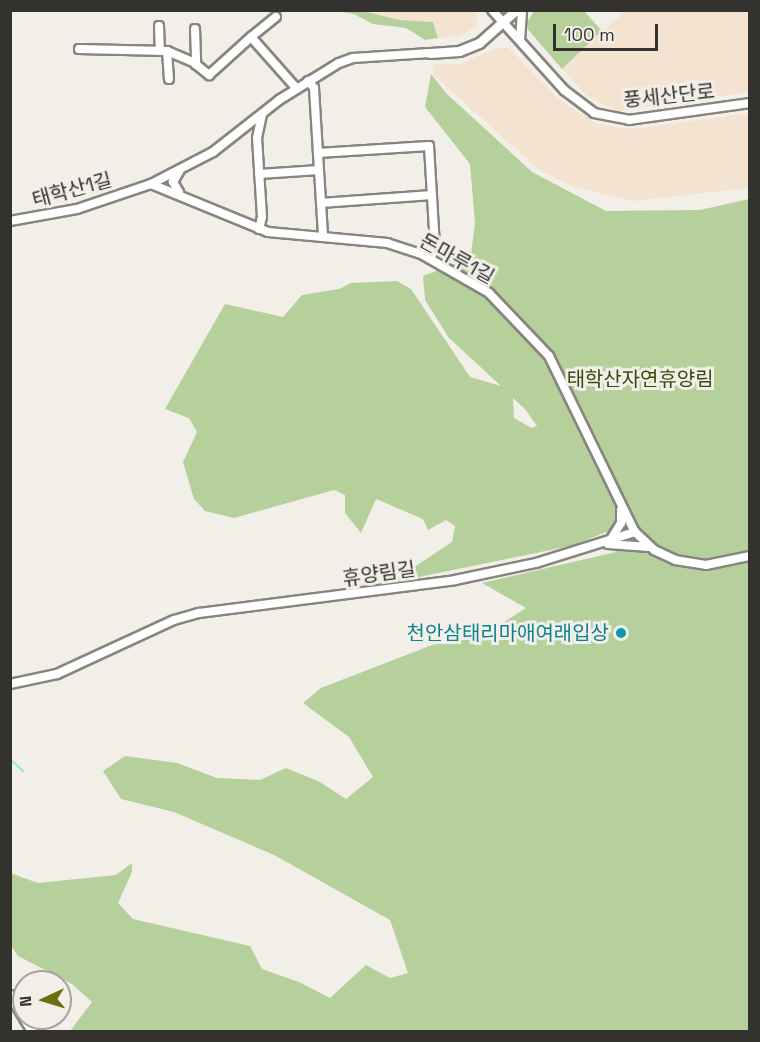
<!DOCTYPE html>
<html>
<head>
<meta charset="utf-8">
<style>
	body { margin:0 }
	#map { position:relative; width:760px; height:1042px; overflow:hidden; background:#f2efe9; font-family:"Space Grotesk","Noto Sans KR",sans-serif }
	div>[style] { position:absolute }
	.industrial>* { inset:0; background:#f4e3d1 }
	.green>* { inset:0; background:#b5d09a }
	.stream>* { height:2px; margin:-1px; padding:0 1px; transform-origin:1px; border-radius:1px; background:#8ee9ee }
	.roads { filter:drop-shadow(2px 0 #888580) drop-shadow(-2px 0 #888580) drop-shadow(0 2px #888580) drop-shadow(0 -2px #888580) }
	.minor>* { height:8px; margin:-4px; padding:0 4px; transform-origin:4px; border-radius:4px; background:#fff }
	.tertiary>* { height:9px; margin:-4.5px; padding:0 4.5px; transform-origin:4.5px; border-radius:4.5px; background:#fff }
	.dots>* { width:16px; height:16px; translate:-50% -50%; box-sizing:border-box; border:3px solid #f2efe9; border-radius:50% }
	span { translate:-50% -50%; white-space:nowrap; text-align:center; line-height:1.15; -webkit-text-stroke:6px #f2efe9; paint-order:stroke }
	.street-label { font-size:20px; color:#33322f }
	.park-label { font-size:20px; color:#344d0c }
	.culture-label { font-size:20px; color:#0d838f }
	.right { translate:-100% -50%; text-align:right }
	.frame { position:absolute; inset:0; border:12px solid #33322f; pointer-events:none }
	.north { position:absolute; left:12px; top:970px; width:60px; height:60px; box-sizing:border-box; background:#f2efe9; border:2px solid #a6a39f; border-radius:50%; rotate:266deg; font-size:16px; font-weight:700; line-height:24px; text-align:center; color:#33322f }
	.north::after { content:''; display:block; margin:auto; width:21px; height:27px; background:#6f6e0e; clip-path:polygon(50% 0,100% 100%,50% 72%,0 100%) }
	.scale { position:absolute; left:553px; top:24px; width:105px; height:27px; box-sizing:border-box; border:3px solid #33322f; border-top:0; padding-left:8px; font-size:18px; line-height:21px; white-space:nowrap; color:#33322f; -webkit-text-stroke:4px #f2efe9; paint-order:stroke }
</style>
</head>
<body>
<div id="map">
	<div class="industrial">
		<div style="clip-path:polygon(474px 10px,478px 15px,475px 28px,459px 36px,438px 38px,433px 22px,400px 20px,363px 11px)"></div>
		<div style="clip-path:polygon(625px 11px,749px 11px,749px 92px,618px 111px,589px 98px,562px 69px)"></div>
		<div style="clip-path:polygon(495px 48px,509px 48px,560px 100px,597px 124px,632px 129px,749px 113px,749px 188px,633px 201px,574px 187px,542px 172px,433px 75px,434px 64px,460px 64px)"></div>
	</div>
	<div class="green">
		<div style="clip-path:polygon(335px 11px,363px 11px,399px 20px,433px 22px,438px 38px,425px 40px,406px 28px,373px 24px,354px 14px)"></div>
		<div style="clip-path:polygon(534px 11px,584px 11px,602px 31px,562px 69px,525px 26px)"></div>
		<div style="clip-path:polygon(evenodd,431px 74px,447px 94px,532px 172px,606px 211px,700px 210px,749px 199px,749px 1031px,70px 1031px,92px 1002px,72px 984px,18px 956px,11px 946px,10px 873px,38px 883px,116px 875px,132px 863px,132px 872px,118px 903px,133px 919px,250px 946px,262px 969px,299px 982px,330px 998px,366px 965px,390px 978px,408px 973px,390px 920px,276px 856px,174px 812px,121px 799px,103px 771px,125px 756px,177px 763px,217px 778px,260px 780px,286px 768px,320px 782px,346px 799px,373px 777px,349px 737px,303px 703px,321px 688px,432px 645px,481px 637px,526px 608px,482px 583px,616px 552px,606px 532px,575px 545px,390px 583px,452px 542px,455px 526px,446px 520px,428px 530px,423px 519px,376px 499px,361px 533px,345px 513px,345px 495px,334px 490px,234px 518px,205px 511px,194px 499px,183px 462px,197px 432px,189px 418px,165px 409px,225px 304px,283px 317px,302px 295px,339px 289px,351px 283px,397px 281px,411px 289px,470px 377px,501px 386px,449px 338px,425px 300px,423px 276px,475px 256px,471px 254px,475px 223px,470px 164px,425px 107px,431px 74px,513px 398px,525px 409px,537px 426px,531px 428px,514px 418px,513px 398px)"></div>
	</div>
	<div class="stream">
		<div style="left:10px;top:759px;width:18px;rotate:43deg"></div>
	</div>
	<div class="roads">
		<div class="minor">
			<div style="left:492px;top:10px;width:108px;rotate:48deg"></div>
			<div style="left:564px;top:90px;width:38px;rotate:37deg"></div>
			<div style="left:594px;top:113px;width:36px;rotate:11deg"></div>
			<div style="left:629px;top:120px;width:122px;rotate:-8deg"></div>
			<div style="left:159px;top:26px;width:25px;rotate:88deg"></div>
			<div style="left:195px;top:29px;width:36px;rotate:88deg"></div>
			<div style="left:251px;top:37px;width:32px;rotate:-39deg"></div>
			<div style="left:520px;top:40px;width:30px;rotate:-86deg"></div>
			<div style="left:79px;top:49px;width:88px;rotate:1.3deg"></div>
			<div style="left:167px;top:51px;width:28px;rotate:23deg"></div>
			<div style="left:193px;top:62px;width:21px;rotate:39deg"></div>
			<div style="left:209px;top:75px;width:57px;rotate:-42.1deg"></div>
			<div style="left:251px;top:37px;width:69px;rotate:48.5deg"></div>
			<div style="left:167px;top:51px;width:28px;rotate:86deg"></div>
			<div style="left:308px;top:81px;width:9px;rotate:49deg"></div>
			<div style="left:314px;top:88px;width:148px;rotate:86.5deg"></div>
			<div style="left:318px;top:153px;width:111px;rotate:-3.6deg"></div>
			<div style="left:429px;top:146px;width:102px;rotate:86.6deg"></div>
			<div style="left:435px;top:248px;width:12px;rotate:114deg"></div>
			<div style="left:259px;top:174px;width:60px;rotate:-3.8deg"></div>
			<div style="left:151px;top:184px;width:70px;rotate:-27.3deg"></div>
			<div style="left:213px;top:152px;width:84px;rotate:-38.2deg"></div>
			<div style="left:279px;top:100px;width:70px;rotate:-31.7deg"></div>
			<div style="left:339px;top:63px;width:15px;rotate:-20deg"></div>
			<div style="left:353px;top:58px;width:77px;rotate:-3.7deg"></div>
			<div style="left:179px;top:192px;width:12px;rotate:-121deg"></div>
			<div style="left:173px;top:182px;width:14px;rotate:-60deg"></div>
			<div style="left:321px;top:203px;width:111px;rotate:-4.1deg"></div>
			<div style="left:10px;top:221px;width:68px;rotate:-10.2deg"></div>
			<div style="left:77px;top:209px;width:78px;rotate:-18.7deg"></div>
			<div style="left:151px;top:184px;width:126px;rotate:22.3deg"></div>
			<div style="left:268px;top:232px;width:120px;rotate:5.3deg"></div>
			<div style="left:387px;top:243px;width:38px;rotate:18deg"></div>
			<div style="left:423px;top:255px;width:76px;rotate:29.9deg"></div>
			<div style="left:489px;top:293px;width:87px;rotate:46.4deg"></div>
			<div style="left:549px;top:356px;width:196px;rotate:64deg"></div>
			<div style="left:259px;top:229px;width:12px;rotate:-76deg"></div>
			<div style="left:262px;top:217px;width:79px;rotate:-93.6deg"></div>
			<div style="left:257px;top:138px;width:24px;rotate:-78deg"></div>
			<div style="left:611px;top:539px;width:19px;rotate:-58deg"></div>
			<div style="left:621px;top:523px;width:13px;rotate:-90deg"></div>
			<div style="left:608px;top:544px;width:41px;rotate:4.2deg"></div>
			<div style="left:10px;top:684px;width:48px;rotate:-12deg"></div>
			<div style="left:57px;top:674px;width:129px;rotate:-24.8deg"></div>
			<div style="left:174px;top:620px;width:26px;rotate:-16deg"></div>
			<div style="left:199px;top:613px;width:258px;rotate:-7.3deg"></div>
			<div style="left:455px;top:580px;width:83px;rotate:-11.9deg"></div>
			<div style="left:536px;top:563px;width:104px;rotate:-17.4deg"></div>
			<div style="left:635px;top:532px;width:26px;rotate:43deg"></div>
			<div style="left:654px;top:550px;width:23px;rotate:25deg"></div>
			<div style="left:675px;top:560px;width:31px;rotate:9deg"></div>
			<div style="left:706px;top:565px;width:45px;rotate:-11.6deg"></div>
		</div>
		<div class="tertiary">
			<div style="left:430px;top:53px;width:29px;rotate:-4deg"></div>
			<div style="left:459px;top:51px;width:22px;rotate:-22deg"></div>
			<div style="left:479px;top:43px;width:50px;rotate:-41.7deg"></div>
			<div style="left:10px;top:995px;width:26px;rotate:58deg"></div>
			<div style="left:24px;top:1018px;width:17px;rotate:57deg"></div>
		</div>
	</div>
	<div class="dots">
		<div style="left:621px;top:633px;background:#0f9aa8"></div>
	</div>
	<div class="street-label">
		<span style="left:669px;top:96px;rotate:-6deg">풍세산단로</span>
		<span style="left:72px;top:190px;rotate:-15deg">태학산1길</span>
		<span style="left:457px;top:259px;rotate:29deg">돈마루1길</span>
		<span style="left:379px;top:574px;rotate:-8deg">휴양림길</span>
	</div>
	<div class="park-label">
		<span style="left:640px;top:379px">태학산자연휴양림</span>
	</div>
	<div class="culture-label">
		<span class="right" style="left:609px;top:633px">천안삼태리마애여래입상</span>
	</div>
	<div class="frame"></div>
	<div class="north">N</div>
	<div class="scale">100 m</div>
</div>
</body>
</html>
